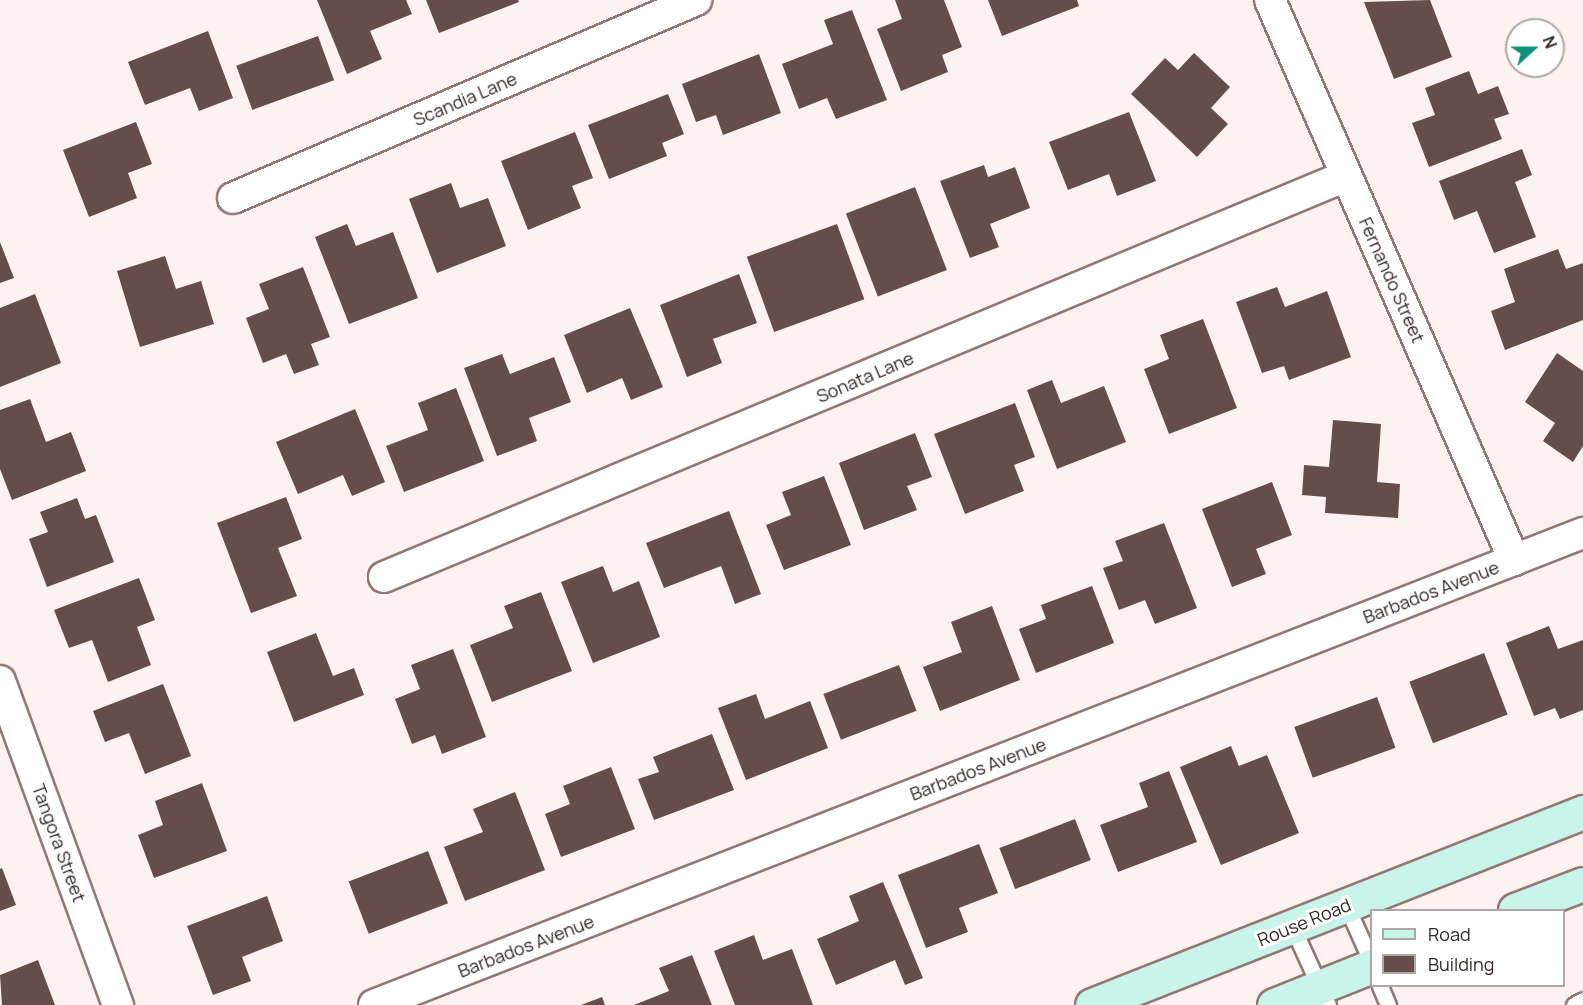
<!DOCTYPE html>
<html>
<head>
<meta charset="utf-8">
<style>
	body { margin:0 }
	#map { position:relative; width:1583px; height:1005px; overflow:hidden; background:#fef2f0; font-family:Manrope,sans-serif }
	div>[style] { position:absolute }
	.building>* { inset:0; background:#654d49; transform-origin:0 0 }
	.roads { filter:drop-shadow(2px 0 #927874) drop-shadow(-2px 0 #927874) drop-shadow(0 2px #927874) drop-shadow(0 -2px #927874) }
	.lane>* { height:15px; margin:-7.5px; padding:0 7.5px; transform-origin:7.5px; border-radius:7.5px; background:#fff }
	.street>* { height:30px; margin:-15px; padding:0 15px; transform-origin:15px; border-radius:15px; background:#fff }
	.secondary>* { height:33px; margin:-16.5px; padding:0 16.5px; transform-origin:16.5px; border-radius:16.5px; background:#c8f4ea }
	span { translate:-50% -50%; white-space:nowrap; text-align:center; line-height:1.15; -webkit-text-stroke:6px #fff; paint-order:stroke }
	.street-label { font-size:18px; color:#312624 }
	.legend { position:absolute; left:1370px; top:909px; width:195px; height:78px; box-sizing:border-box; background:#fff; border:2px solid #ada8a7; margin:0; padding:8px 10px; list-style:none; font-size:18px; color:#312624 }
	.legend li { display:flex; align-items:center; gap:12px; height:30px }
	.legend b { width:30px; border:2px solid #ada8a7 }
	.north { position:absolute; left:1505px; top:18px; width:60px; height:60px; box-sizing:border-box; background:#fff; border:2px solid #ada8a7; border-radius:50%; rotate:69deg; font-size:16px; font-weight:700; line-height:24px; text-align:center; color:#312624 }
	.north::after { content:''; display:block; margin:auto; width:21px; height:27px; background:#0e9178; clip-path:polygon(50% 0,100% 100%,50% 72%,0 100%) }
</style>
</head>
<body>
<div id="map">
	<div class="building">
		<div style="clip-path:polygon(317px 0,406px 0,412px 14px,370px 31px,382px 59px,347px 74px)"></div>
		<div style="clip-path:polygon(426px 0,518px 0,519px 2px,439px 33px)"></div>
		<div style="clip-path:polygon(895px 0,944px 0,962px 47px,942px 55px,948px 72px,901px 91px,877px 29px,902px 19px)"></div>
		<div style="clip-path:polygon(988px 0,1077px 0,1079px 6px,1002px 36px)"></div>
		<div style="clip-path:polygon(1430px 0,1452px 57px,1394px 79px,1364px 2px)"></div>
		<div style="clip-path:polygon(852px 10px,887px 100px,836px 119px,827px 98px,799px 109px,782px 64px,833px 44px,824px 20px)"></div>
		<div style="clip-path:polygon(208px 31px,233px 98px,199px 111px,190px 88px,145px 105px,128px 62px)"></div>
		<div style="left:318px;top:36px;width:47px;height:87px;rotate:70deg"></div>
		<div style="clip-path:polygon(1194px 53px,1230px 87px,1211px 108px,1228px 124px,1197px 157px,1131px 94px,1165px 58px,1178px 70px)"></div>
		<div style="clip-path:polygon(759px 54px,781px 113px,723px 135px,716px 115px,696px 122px,682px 84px)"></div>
		<div style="clip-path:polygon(1469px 71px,1478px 94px,1498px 86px,1509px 114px,1494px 119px,1502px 139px,1429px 167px,1412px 123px,1435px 115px,1425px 88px)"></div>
		<div style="clip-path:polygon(668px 94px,684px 134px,662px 143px,667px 156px,609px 179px,588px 125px)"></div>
		<div style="clip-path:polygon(1129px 112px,1156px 181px,1117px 196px,1109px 174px,1068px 190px,1049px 142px)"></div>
		<div style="clip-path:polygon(136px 122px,152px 164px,128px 173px,137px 198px,89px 217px,63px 150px)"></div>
		<div style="clip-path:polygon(575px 132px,593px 178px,572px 186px,581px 208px,528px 230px,501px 161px)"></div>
		<div style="clip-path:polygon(1522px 149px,1532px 175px,1515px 182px,1536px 237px,1494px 253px,1477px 211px,1454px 220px,1439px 181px)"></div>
		<div style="clip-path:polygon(984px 165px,988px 177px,1015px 167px,1030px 208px,990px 224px,999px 247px,970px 258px,940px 181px)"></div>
		<div style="clip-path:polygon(451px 183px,460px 208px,488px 198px,506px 246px,437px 273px,409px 199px)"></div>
		<div style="left:915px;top:187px;width:89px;height:74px;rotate:69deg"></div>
		<div style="clip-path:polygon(347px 224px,356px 246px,393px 232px,418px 298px,349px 324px,315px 237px)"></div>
		<div style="left:837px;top:224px;width:80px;height:96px;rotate:70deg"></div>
		<div style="clip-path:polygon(0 242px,14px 278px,0 283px)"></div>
		<div style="clip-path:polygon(1558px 249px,1566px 269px,1583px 263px,1583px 320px,1505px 350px,1491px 311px,1515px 302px,1504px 269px)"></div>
		<div style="clip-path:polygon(165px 256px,176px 289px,201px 281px,214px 324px,140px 347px,117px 271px)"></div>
		<div style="clip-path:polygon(303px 267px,330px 337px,311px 344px,319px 365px,294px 374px,286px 354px,263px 363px,246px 318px,269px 309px,259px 284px)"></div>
		<div style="clip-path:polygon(739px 274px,757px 323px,713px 339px,722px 363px,687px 377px,660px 305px)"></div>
		<div style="clip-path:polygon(1277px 287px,1285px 307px,1327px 291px,1351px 357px,1289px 380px,1284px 366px,1262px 373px,1236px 302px)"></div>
		<div style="clip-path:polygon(35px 294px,61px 363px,0 387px,0 308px)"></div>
		<div style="clip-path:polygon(630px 308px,663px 387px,631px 400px,622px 378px,587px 393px,564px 335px)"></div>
		<div style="clip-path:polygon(1203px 319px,1237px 408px,1169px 434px,1144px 369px,1169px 359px,1160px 335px)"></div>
		<div style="clip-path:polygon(1557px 353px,1583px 371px,1583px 446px,1573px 462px,1543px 441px,1555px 423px,1525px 402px)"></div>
		<div style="clip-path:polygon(502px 354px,510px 374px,554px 357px,571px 402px,529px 418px,537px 441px,497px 456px,464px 368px)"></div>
		<div style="clip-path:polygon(1052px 380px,1061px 403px,1104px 386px,1126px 442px,1057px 469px,1027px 390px)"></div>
		<div style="clip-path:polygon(456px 388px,484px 461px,404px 492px,386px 446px,428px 430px,418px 403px)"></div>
		<div style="clip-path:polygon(30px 399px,46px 442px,71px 432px,86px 471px,12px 500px,0 469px,0 410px)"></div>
		<div style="clip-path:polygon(1015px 403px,1035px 457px,1014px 465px,1024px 491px,965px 514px,934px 434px)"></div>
		<div style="clip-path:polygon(355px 409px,385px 482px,352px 496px,343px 475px,298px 494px,276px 442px)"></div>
		<div style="clip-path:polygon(1333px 420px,1381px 424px,1377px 482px,1400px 484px,1398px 518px,1325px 513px,1326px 497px,1302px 495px,1304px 465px,1329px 467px)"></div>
		<div style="clip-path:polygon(915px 433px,932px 477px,907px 486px,917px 510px,864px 530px,839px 463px)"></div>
		<div style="clip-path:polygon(824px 476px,851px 545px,784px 570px,766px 525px,791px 515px,782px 492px)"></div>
		<div style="clip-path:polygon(1272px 482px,1292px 535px,1256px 549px,1266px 574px,1232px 587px,1202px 509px)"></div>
		<div style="clip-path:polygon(286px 497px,302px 539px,278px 548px,297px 596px,251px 613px,217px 523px)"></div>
		<div style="clip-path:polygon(77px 498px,85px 519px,96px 515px,114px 562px,47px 587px,29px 539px,48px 532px,40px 512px)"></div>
		<div style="clip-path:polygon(729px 511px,761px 594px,735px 604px,721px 566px,664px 588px,646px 543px)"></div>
		<div style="clip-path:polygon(1164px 523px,1197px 608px,1155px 624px,1145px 600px,1119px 610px,1103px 568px,1123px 561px,1115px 541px)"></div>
		<div style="clip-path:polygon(603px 566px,613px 592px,639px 581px,660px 637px,593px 663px,561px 582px)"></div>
		<div style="clip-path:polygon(139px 578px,155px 620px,137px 627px,151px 665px,108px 682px,92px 640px,69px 648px,54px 610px)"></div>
		<div style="clip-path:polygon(1092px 586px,1114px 643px,1036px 673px,1019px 629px,1046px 619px,1041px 605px)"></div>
		<div style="clip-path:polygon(541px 592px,572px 671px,492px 702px,470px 645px,513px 628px,504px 606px)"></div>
		<div style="clip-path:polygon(992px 606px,1020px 680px,940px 711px,923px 667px,962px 652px,951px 622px)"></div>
		<div style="clip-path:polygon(1549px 626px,1558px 649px,1583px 640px,1583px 710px,1560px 719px,1555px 708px,1534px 716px,1506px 643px)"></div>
		<div style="clip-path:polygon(316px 633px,333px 676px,354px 668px,364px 695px,294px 722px,267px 652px)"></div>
		<div style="clip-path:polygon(453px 649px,486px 737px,442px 754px,435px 735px,412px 744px,395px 699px,420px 689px,411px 665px)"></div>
		<div style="left:1484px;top:653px;width:66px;height:80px;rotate:69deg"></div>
		<div style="left:899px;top:665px;width:49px;height:81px;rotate:69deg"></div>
		<div style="clip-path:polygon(163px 684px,191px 756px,145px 774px,129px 733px,105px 742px,93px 711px)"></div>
		<div style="clip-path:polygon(756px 694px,765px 719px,810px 701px,828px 748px,746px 780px,718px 708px)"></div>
		<div style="left:1377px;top:697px;width:54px;height:88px;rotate:70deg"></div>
		<div style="clip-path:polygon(712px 734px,734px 790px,654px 820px,638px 779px,659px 772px,653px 757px)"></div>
		<div style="clip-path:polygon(1231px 746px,1239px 766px,1267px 755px,1299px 833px,1221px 865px,1180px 767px)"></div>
		<div style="clip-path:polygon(611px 767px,635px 829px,561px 857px,545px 814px,570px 804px,563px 786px)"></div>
		<div style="clip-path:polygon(1169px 771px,1197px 842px,1118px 872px,1100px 825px,1148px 807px,1139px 783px)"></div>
		<div style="clip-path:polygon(202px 783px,227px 851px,154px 878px,138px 835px,163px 825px,155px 801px)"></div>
		<div style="clip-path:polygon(515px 792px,545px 870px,465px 901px,444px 847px,483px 832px,473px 809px)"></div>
		<div style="left:1075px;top:819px;width:44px;height:81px;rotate:69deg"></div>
		<div style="clip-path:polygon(979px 844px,998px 893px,959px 908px,968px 932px,926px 948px,898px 875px)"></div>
		<div style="left:428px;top:851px;width:56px;height:85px;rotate:69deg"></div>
		<div style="clip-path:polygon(2px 868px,16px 905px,0 911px,0 869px)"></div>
		<div style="clip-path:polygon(883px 882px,923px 978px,905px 985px,895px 960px,836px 985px,817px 939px,859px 921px,849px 896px)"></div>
		<div style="clip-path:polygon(267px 896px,283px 941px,242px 957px,251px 981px,213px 995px,187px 926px)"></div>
		<div style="clip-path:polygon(754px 935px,763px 960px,792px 949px,813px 1005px,735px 1005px,714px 951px)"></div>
		<div style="clip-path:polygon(692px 955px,712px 1005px,634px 1005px,669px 991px,659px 968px)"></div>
		<div style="clip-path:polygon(38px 960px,55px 1005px,2px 1005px,0 975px)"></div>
		<div style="clip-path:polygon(602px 997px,605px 1005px,581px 1005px)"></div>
	</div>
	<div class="roads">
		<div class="lane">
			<div style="left:1346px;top:905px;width:64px;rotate:65.9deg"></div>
			<div style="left:1292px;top:926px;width:87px;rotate:65.5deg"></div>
			<div style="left:1380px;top:986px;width:21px;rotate:67deg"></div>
			<div style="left:1574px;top:1005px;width:10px;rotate:-29deg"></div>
		</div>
		<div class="street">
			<div style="left:1270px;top:0;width:611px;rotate:66.46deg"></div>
			<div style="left:233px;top:198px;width:504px;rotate:-23.15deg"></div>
			<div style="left:384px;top:577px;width:1042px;rotate:-22.63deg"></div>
			<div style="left:0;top:681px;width:345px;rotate:70deg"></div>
			<div style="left:374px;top:1005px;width:1298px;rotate:-21.33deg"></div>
		</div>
		<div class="secondary">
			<div style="left:1515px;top:910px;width:73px;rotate:-20.9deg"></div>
			<div style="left:1092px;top:1005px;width:528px;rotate:-21.46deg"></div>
			<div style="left:1274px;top:1005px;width:105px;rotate:-21.7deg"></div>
		</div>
	</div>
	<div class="street-label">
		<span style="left:465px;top:99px;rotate:-23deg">Scandia Lane</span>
		<span style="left:1392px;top:280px;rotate:66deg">Fernando Street</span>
		<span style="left:865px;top:377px;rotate:-23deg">Sonata Lane</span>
		<span style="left:1431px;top:592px;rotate:-21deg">Barbados Avenue</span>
		<span style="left:978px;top:769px;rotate:-21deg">Barbados Avenue</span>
		<span style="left:59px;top:843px;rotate:70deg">Tangora Street</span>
		<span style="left:1304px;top:922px;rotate:-22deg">Rouse Road</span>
		<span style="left:526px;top:946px;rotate:-21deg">Barbados Avenue</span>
	</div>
	<ul class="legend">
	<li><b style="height:8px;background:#c8f4ea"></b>Road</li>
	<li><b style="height:16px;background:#654d49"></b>Building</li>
	</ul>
	<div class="north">N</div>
</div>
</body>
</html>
